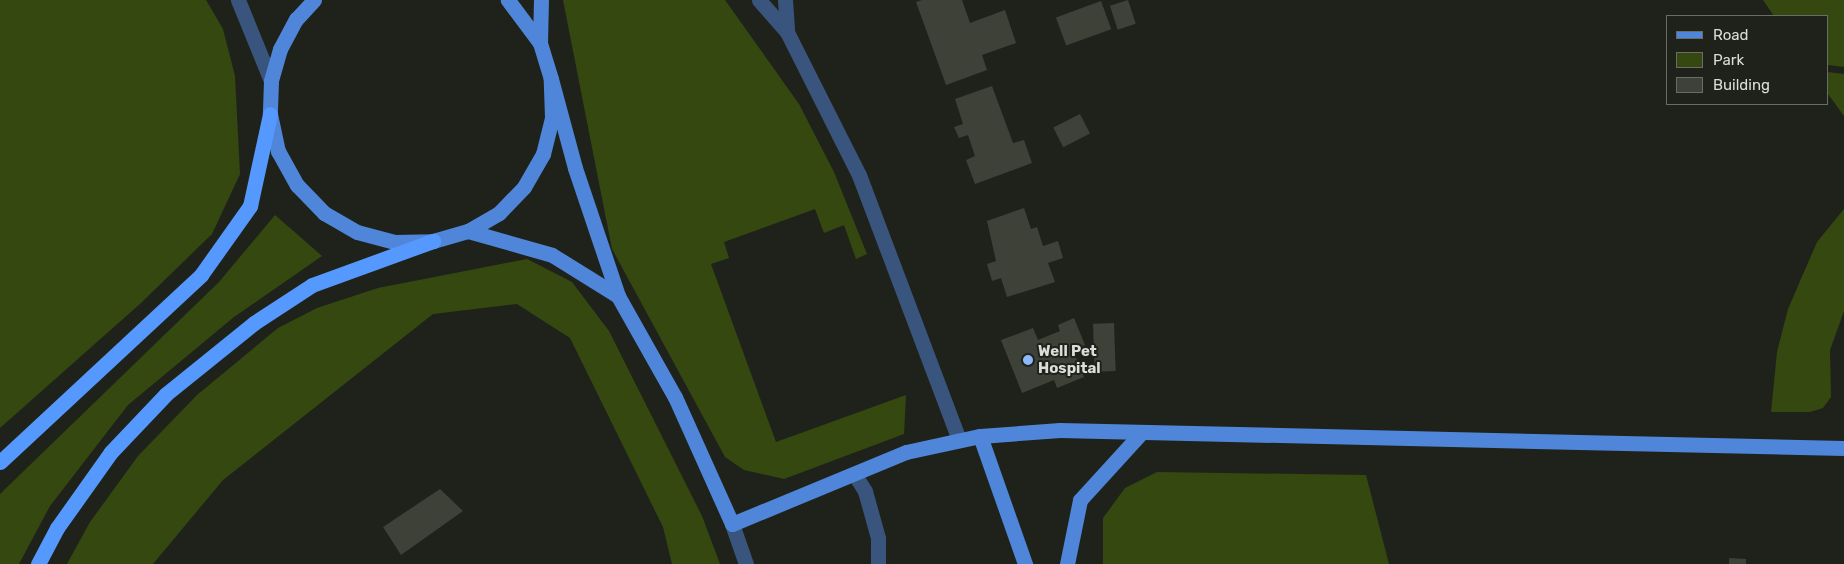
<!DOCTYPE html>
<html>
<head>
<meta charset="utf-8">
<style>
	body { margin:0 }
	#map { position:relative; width:1844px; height:564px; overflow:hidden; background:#1f221b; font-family:Rubik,sans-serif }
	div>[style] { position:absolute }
	.green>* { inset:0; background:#344810 }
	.building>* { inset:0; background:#3d4138; transform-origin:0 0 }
	.minor>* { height:15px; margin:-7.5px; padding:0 7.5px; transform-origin:7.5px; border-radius:7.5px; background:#3a557d }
	.major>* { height:15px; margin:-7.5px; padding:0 7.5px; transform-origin:7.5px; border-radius:7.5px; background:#4f86d9 }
	.highway>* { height:15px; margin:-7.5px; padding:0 7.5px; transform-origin:7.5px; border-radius:7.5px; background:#5699fe }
	.dots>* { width:14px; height:14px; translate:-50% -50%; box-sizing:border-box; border:2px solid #1f221b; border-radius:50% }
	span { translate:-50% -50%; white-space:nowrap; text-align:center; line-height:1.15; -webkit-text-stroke:4px #1f221b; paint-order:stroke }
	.poi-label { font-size:15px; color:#dbddd8; font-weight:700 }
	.left { translate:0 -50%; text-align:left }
	.legend { position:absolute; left:1666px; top:15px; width:162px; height:90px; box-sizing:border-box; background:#1f221b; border:1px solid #6a6d67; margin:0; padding:6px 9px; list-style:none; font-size:15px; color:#dbddd8 }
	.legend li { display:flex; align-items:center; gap:10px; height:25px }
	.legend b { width:25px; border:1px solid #6a6d67 }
</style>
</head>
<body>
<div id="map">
	<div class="green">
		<div style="clip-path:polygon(0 0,206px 0,223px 29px,235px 76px,240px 174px,212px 234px,141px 303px,0 428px)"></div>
		<div style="clip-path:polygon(563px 0,725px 0,799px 104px,834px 172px,867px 254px,856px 259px,844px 225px,824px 233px,815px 209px,724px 242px,729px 258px,711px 264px,776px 442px,906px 395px,904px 434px,784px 479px,744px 470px,725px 457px,612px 249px)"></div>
		<div style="clip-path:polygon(1763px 0,1844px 0,1844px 67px,1828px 65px,1828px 16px,1774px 16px)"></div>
		<div style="clip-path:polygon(1828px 72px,1844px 74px,1844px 116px,1828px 94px)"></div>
		<div style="clip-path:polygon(1844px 209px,1844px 311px,1830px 350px,1831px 397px,1823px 408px,1810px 412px,1771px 412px,1777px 352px,1788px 309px,1817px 242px)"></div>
		<div style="clip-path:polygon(275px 215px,322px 256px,234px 317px,128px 405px,50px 506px,19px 564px,0 564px,0 494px,219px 282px)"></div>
		<div style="clip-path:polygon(527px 259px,572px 282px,609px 331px,702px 516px,720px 564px,672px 564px,663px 527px,570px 338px,517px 304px,433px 314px,223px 480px,153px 564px,67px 564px,90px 522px,138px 456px,197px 395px,278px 328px,317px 308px,378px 288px)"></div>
		<div style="clip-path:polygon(1157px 472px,1366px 475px,1389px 564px,1103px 564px,1103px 518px,1125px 488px)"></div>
	</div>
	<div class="building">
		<div style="clip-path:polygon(922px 0,962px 0,970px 23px,1005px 10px,1016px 43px,982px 55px,987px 70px,946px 85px,916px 2px)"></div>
		<div style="left:1128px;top:0;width:25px;height:19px;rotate:72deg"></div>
		<div style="left:1101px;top:1px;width:30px;height:48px;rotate:70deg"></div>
		<div style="clip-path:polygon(992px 86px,1013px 143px,1024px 140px,1032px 163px,975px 184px,966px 160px,975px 156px,968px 135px,959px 138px,954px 127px,963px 124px,955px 99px)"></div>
		<div style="left:1080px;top:114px;width:22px;height:30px;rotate:63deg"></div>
		<div style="clip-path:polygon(1024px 208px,1031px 229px,1037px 227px,1043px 246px,1058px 241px,1063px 258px,1048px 263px,1055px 282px,1007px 297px,1001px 278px,992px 281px,987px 264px,996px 261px,987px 221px)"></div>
		<div style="clip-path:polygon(1074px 318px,1085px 345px,1073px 350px,1084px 377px,1057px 388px,1054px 380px,1022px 393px,1001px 340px,1033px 328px,1038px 340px,1060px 331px,1058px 325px)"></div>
		<div style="left:1114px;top:323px;width:48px;height:21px;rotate:88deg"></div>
		<div style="clip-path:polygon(440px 489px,463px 511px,401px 555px,383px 527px)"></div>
		<div style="clip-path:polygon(1729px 558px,1746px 559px,1746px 564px,1729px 564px)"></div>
	</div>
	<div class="minor">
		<div style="left:238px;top:0;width:87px;rotate:67.8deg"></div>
		<div style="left:759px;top:0;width:43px;rotate:48.8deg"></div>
		<div style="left:787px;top:32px;width:160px;rotate:63.3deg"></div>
		<div style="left:859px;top:175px;width:282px;rotate:69.3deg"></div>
		<div style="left:785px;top:0;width:32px;rotate:86deg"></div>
		<div style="left:855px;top:475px;width:19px;rotate:58deg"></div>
		<div style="left:865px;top:491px;width:49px;rotate:74.5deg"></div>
		<div style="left:878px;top:538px;width:26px;rotate:90deg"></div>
		<div style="left:732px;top:524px;width:42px;rotate:70.7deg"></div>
	</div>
	<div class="major">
		<div style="left:314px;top:0;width:26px;rotate:133deg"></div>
		<div style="left:296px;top:19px;width:34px;rotate:118deg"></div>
		<div style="left:280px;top:49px;width:33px;rotate:106deg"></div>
		<div style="left:271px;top:81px;width:33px;rotate:92deg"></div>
		<div style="left:270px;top:114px;width:38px;rotate:78deg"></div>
		<div style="left:278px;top:151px;width:39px;rotate:61deg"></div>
		<div style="left:297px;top:185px;width:39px;rotate:46deg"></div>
		<div style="left:324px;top:213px;width:38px;rotate:30deg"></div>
		<div style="left:357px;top:232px;width:38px;rotate:15deg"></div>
		<div style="left:394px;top:242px;width:39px;rotate:-1deg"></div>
		<div style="left:433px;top:241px;width:36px;rotate:-16deg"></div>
		<div style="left:468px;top:231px;width:36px;rotate:-30deg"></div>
		<div style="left:499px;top:213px;width:36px;rotate:-46deg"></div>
		<div style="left:524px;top:187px;width:38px;rotate:-60deg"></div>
		<div style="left:543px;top:154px;width:38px;rotate:-76deg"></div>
		<div style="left:552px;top:117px;width:38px;rotate:-92deg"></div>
		<div style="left:551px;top:79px;width:38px;rotate:-107deg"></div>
		<div style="left:540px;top:43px;width:54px;rotate:-126.7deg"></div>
		<div style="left:540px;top:43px;width:43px;rotate:-88.7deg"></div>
		<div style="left:551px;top:79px;width:92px;rotate:74.9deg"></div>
		<div style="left:575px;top:168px;width:135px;rotate:71.4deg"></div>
		<div style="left:618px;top:296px;width:116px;rotate:60.6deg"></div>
		<div style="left:675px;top:397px;width:139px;rotate:65.8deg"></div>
		<div style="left:732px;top:524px;width:188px;rotate:-22.5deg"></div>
		<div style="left:906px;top:452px;width:76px;rotate:-12.2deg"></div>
		<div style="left:980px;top:436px;width:80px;rotate:-4.3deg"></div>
		<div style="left:1060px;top:430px;width:784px;rotate:1.32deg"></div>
		<div style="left:468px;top:231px;width:87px;rotate:15.9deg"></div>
		<div style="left:552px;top:255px;width:78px;rotate:31.8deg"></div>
		<div style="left:980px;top:436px;width:136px;rotate:70.6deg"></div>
		<div style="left:1067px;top:564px;width:65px;rotate:-78.5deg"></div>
		<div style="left:1080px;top:500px;width:92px;rotate:-47.6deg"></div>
	</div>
	<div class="highway">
		<div style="left:0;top:462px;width:275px;rotate:-42.9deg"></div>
		<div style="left:201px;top:275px;width:85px;rotate:-54.6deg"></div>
		<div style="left:250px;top:206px;width:94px;rotate:-77.7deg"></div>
		<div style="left:38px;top:564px;width:41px;rotate:-62.2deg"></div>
		<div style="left:57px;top:528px;width:93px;rotate:-54.6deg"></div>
		<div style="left:111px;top:452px;width:80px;rotate:-46.5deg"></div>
		<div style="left:166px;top:394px;width:113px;rotate:-38.9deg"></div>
		<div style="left:254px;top:323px;width:69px;rotate:-33.2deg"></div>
		<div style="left:312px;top:285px;width:129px;rotate:-20deg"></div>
	</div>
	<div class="dots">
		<div style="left:1028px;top:360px;background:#8db9fc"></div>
	</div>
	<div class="poi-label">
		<span class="left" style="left:1038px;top:360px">Well Pet<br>Hospital</span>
	</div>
	<ul class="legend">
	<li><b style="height:6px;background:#4f86d9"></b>Road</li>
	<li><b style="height:14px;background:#344810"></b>Park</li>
	<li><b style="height:14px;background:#3d4138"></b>Building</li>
	</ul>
</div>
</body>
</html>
